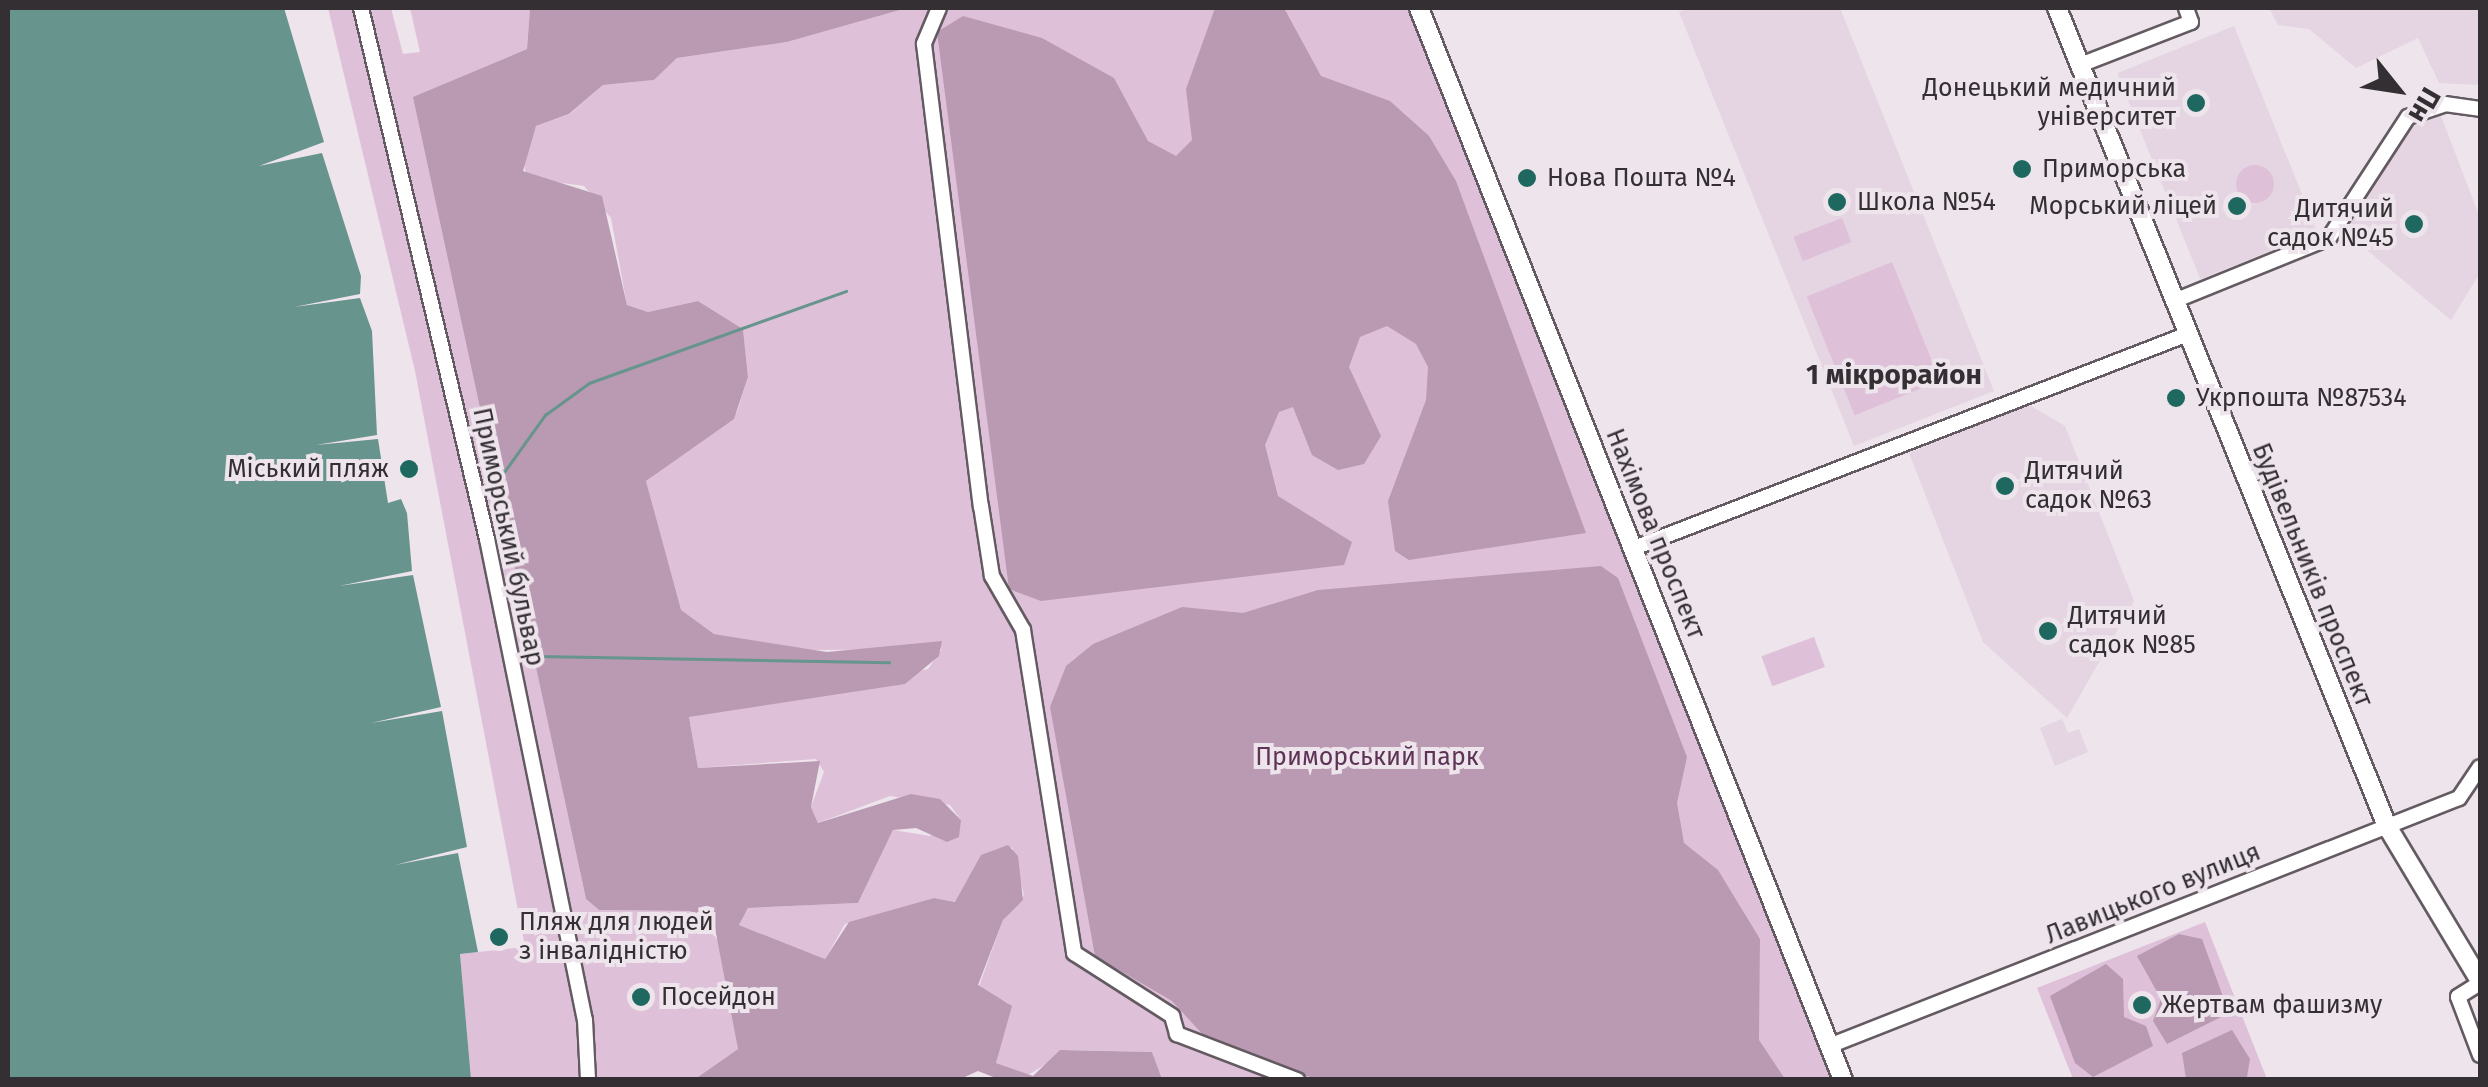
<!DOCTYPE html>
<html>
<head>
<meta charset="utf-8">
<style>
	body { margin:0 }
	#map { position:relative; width:2488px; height:1087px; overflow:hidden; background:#eee4ec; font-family:"Fira Sans",sans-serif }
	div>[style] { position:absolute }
	.built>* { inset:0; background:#e5d4e1; transform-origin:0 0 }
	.green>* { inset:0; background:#dec1d8; transform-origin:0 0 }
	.round { border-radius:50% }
	.forest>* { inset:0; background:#b99ab2 }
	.water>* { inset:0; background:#67948d }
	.stream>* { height:2.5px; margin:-1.25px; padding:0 1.25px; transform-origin:1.25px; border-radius:1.25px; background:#67948d }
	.roads { filter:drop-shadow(2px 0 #645b62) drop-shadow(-2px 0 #645b62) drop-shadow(0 2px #645b62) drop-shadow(0 -2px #645b62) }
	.minor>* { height:14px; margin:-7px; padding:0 7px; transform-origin:7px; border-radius:7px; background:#fff }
	.major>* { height:18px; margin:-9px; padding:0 9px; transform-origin:9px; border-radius:9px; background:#fff }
	.dots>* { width:28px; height:28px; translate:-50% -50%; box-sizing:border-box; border:5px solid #eee4ec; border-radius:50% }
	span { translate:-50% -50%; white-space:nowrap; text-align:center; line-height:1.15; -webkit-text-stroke:8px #eee4ec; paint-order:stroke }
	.poi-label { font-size:25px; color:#332f32 }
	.right { translate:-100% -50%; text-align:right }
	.left { translate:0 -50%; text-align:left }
	.street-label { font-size:25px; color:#332f32 }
	.park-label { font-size:25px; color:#5d3356 }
	.neighbourhood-label { font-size:28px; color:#332f32; font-weight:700 }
	.frame { position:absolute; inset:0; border:10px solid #332f32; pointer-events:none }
	.north { position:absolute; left:2348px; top:40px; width:100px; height:100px; -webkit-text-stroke:8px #eee4ec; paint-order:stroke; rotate:120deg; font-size:28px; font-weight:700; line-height:40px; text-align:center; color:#332f32 }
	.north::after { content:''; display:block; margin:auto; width:35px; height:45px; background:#332f32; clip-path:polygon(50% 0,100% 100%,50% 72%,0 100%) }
</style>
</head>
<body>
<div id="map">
	<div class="built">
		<div style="clip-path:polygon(1691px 8px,1840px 8px,1994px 391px,1854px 446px,1679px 12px)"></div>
		<div style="clip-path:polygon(2269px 8px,2480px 8px,2480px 85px,2439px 83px,2418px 38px,2356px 68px,2309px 29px,2278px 25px)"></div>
		<div style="left:2234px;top:26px;width:222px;height:126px;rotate:68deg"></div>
		<div style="clip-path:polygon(2441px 116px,2480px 218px,2480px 273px,2451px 320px,2343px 230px,2402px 130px)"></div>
		<div style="clip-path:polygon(2029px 405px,2065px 426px,2134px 601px,2067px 718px,1983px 642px,1909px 453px)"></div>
		<div style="clip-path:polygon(2062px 719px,2068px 733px,2079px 729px,2088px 752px,2055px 766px,2040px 728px)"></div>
	</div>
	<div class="green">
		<div style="clip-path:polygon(328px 8px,355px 8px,481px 541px,579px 1021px,583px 1079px,471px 1079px,460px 954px,525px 947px,415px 371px)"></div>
		<div style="clip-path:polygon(368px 8px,391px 8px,403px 54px,420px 52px,410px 8px,530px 8px,527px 49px,414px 97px,586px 899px,599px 910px,690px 911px,722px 944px,738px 1049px,695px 1079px,594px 1079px,493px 540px)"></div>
		<div style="clip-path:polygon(907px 8px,1417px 8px,1839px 1079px,1299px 1079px,1181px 1036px,1182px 1044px,1275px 1079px,1162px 1079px,1152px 1052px,1069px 1050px,1028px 1075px,996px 1063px,1008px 1003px,978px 989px,1003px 920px,1024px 895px,1012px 847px,955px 902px,934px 898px,845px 924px,825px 959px,739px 925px,748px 908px,858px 903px,893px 830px,930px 836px,961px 820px,950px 805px,890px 796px,818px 823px,811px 807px,824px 772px,816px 759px,698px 768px,689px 717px,928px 669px,942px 649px,810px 650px,714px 634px,680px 610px,646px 481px,737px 412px,748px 377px,743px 329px,698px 301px,648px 312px,627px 305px,611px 218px,584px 186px,527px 178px,523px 160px,536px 126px,570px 114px,603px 85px,654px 80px,677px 58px,787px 42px)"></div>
		<div class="round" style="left:2236px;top:165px;width:38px;height:38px"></div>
		<div style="left:1842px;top:218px;width:26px;height:52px;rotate:69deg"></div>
		<div style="left:1892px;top:262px;width:128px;height:92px;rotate:68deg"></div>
		<div style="left:1814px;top:637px;width:32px;height:56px;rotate:70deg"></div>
		<div style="clip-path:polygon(2205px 922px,2267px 1079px,2073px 1079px,2037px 988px)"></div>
	</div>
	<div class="forest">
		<div style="clip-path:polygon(530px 8px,907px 8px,787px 42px,677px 58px,654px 80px,603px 85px,569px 114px,536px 126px,523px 171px,602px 196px,627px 305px,648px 312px,698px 301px,743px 329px,748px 377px,734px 419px,646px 481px,681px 610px,714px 634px,827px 652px,942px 641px,939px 656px,905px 684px,689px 717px,698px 768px,820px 761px,811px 807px,818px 823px,911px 794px,940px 799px,961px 820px,959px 837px,947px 842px,916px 828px,893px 830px,858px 903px,748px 908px,739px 925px,825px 959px,849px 922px,934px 898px,955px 902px,981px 855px,1008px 845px,1018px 856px,1023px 900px,1003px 920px,978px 985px,1012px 1006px,996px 1063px,1033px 1076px,1060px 1050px,1152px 1052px,1162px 1079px,1001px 1080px,978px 1071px,958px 1080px,695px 1079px,738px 1049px,715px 928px,690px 911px,599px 910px,586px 899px,413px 97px,527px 49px)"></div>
		<div style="clip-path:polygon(1215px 8px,1284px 8px,1321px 76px,1390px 101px,1429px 136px,1456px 181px,1586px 533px,1409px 560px,1395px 551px,1388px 501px,1426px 400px,1428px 367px,1416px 344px,1387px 326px,1360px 337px,1349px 367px,1381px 436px,1364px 464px,1338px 470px,1312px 455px,1293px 407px,1279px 412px,1265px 445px,1278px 496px,1352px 542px,1344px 565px,1041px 601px,1009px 589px,937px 32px,963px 16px,1042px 38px,1114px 78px,1148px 141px,1176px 156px,1192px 140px,1186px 89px)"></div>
		<div style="clip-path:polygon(1601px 566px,1618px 578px,1687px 757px,1677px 803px,1684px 843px,1718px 870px,1760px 939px,1759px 1040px,1785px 1079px,1315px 1079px,1206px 1038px,1172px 1001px,1095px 956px,1050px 707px,1066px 666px,1093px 644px,1182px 607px,1243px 613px,1318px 590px)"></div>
		<div style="clip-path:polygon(2179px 934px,2202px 939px,2229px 1013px,2167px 1044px,2153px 1021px,2161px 999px,2137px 956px)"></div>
		<div style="clip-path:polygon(2106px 964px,2123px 979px,2124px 1017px,2146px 1026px,2153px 1046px,2093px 1077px,2075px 1063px,2050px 996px)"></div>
		<div style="clip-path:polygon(2232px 1030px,2250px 1059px,2247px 1077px,2186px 1079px,2182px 1053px)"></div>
	</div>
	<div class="water">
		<div style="clip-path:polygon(8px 8px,284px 8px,324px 142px,259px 166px,322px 153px,361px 276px,360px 294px,294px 307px,360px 298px,372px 331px,377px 435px,316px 445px,378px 439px,388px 503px,401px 499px,407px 513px,412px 571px,339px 586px,413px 575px,441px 707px,371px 723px,442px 711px,467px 847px,395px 865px,458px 853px,478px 952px,460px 954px,471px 1079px,8px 1079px)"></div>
	</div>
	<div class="stream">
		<div style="left:502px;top:475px;width:74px;rotate:-54.4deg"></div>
		<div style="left:545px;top:415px;width:54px;rotate:-36deg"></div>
		<div style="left:589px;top:383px;width:273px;rotate:-19.7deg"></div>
		<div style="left:538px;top:656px;width:351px;rotate:1deg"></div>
	</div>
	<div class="roads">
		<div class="minor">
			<div style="left:361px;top:8px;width:546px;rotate:76.65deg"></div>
			<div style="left:487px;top:539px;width:491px;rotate:78.5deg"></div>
			<div style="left:585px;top:1020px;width:60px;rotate:87.1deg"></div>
			<div style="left:939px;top:8px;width:39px;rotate:113deg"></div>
			<div style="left:924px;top:44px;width:466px;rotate:83deg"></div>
			<div style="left:981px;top:506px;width:71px;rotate:81.1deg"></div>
			<div style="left:992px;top:576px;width:62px;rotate:60.1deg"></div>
			<div style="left:1023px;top:630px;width:327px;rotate:81deg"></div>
			<div style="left:1074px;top:953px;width:117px;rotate:32.7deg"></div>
			<div style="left:1172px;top:1016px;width:19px;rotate:74deg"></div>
			<div style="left:1177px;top:1034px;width:129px;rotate:21deg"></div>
			<div style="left:2080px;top:65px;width:119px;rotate:-21.2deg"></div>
			<div style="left:2191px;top:22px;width:15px;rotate:-110deg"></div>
			<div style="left:2174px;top:301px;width:167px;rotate:-22.1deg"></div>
			<div style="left:2329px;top:238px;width:145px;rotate:-56.9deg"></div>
			<div style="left:2408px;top:117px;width:39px;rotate:-19deg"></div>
			<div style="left:2445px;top:104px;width:35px;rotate:8deg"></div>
			<div style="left:1634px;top:548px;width:594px;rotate:-21.12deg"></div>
			<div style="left:2480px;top:983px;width:26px;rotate:148deg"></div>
			<div style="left:2458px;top:997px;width:62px;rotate:69.2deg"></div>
			<div style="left:1829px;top:1046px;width:677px;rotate:-21.49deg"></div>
			<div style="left:2459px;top:798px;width:37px;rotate:-56deg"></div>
		</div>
		<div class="major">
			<div style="left:1419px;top:8px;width:1153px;rotate:68.42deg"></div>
			<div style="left:2057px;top:8px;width:882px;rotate:68.03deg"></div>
			<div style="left:2387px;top:826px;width:181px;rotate:59deg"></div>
		</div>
	</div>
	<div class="dots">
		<div style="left:2196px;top:103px;background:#1e685f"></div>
		<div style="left:2022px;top:169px;background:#1e685f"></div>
		<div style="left:1527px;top:178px;background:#1e685f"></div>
		<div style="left:1837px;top:202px;background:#1e685f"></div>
		<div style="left:2237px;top:206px;background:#1e685f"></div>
		<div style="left:2414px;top:224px;background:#1e685f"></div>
		<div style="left:2176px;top:398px;background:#1e685f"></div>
		<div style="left:409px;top:469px;background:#1e685f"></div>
		<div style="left:2005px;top:486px;background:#1e685f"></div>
		<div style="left:2048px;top:631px;background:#1e685f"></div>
		<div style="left:499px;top:937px;background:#1e685f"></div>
		<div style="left:641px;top:997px;background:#1e685f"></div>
		<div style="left:2142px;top:1005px;background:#1e685f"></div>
	</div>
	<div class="poi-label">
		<span class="right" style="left:2176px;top:103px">Донецький медичний<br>університет</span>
		<span class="left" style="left:2042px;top:169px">Приморська</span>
		<span class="left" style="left:1547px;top:178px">Нова Пошта №4</span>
		<span class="left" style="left:1857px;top:202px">Школа №54</span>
		<span class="right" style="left:2217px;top:206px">Морський ліцей</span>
		<span class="right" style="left:2394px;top:224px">Дитячий<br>садок №45</span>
		<span class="left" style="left:2196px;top:398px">Укрпошта №87534</span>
		<span class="right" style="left:389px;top:469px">Міський пляж</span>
		<span class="left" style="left:2025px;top:486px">Дитячий<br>садок №63</span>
		<span class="left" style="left:2068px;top:631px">Дитячий<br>садок №85</span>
		<span class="left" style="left:519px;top:937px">Пляж для людей<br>з інвалідністю</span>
		<span class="left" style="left:661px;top:997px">Посейдон</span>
		<span class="left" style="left:2162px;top:1005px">Жертвам фашизму</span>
	</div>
	<div class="street-label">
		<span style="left:1655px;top:534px;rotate:68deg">Нахімова проспект</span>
		<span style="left:508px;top:537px;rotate:78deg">Приморський бульвар</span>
		<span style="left:2312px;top:575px;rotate:68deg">Будівельників проспект</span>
		<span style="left:2153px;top:894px;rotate:-22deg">Лавицького вулиця</span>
	</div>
	<div class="park-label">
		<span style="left:1367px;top:757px">Приморський парк</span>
	</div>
	<div class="neighbourhood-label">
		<span style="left:1894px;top:375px">1 мікрорайон</span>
	</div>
	<div class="frame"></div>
	<div class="north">Пн</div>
</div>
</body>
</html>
